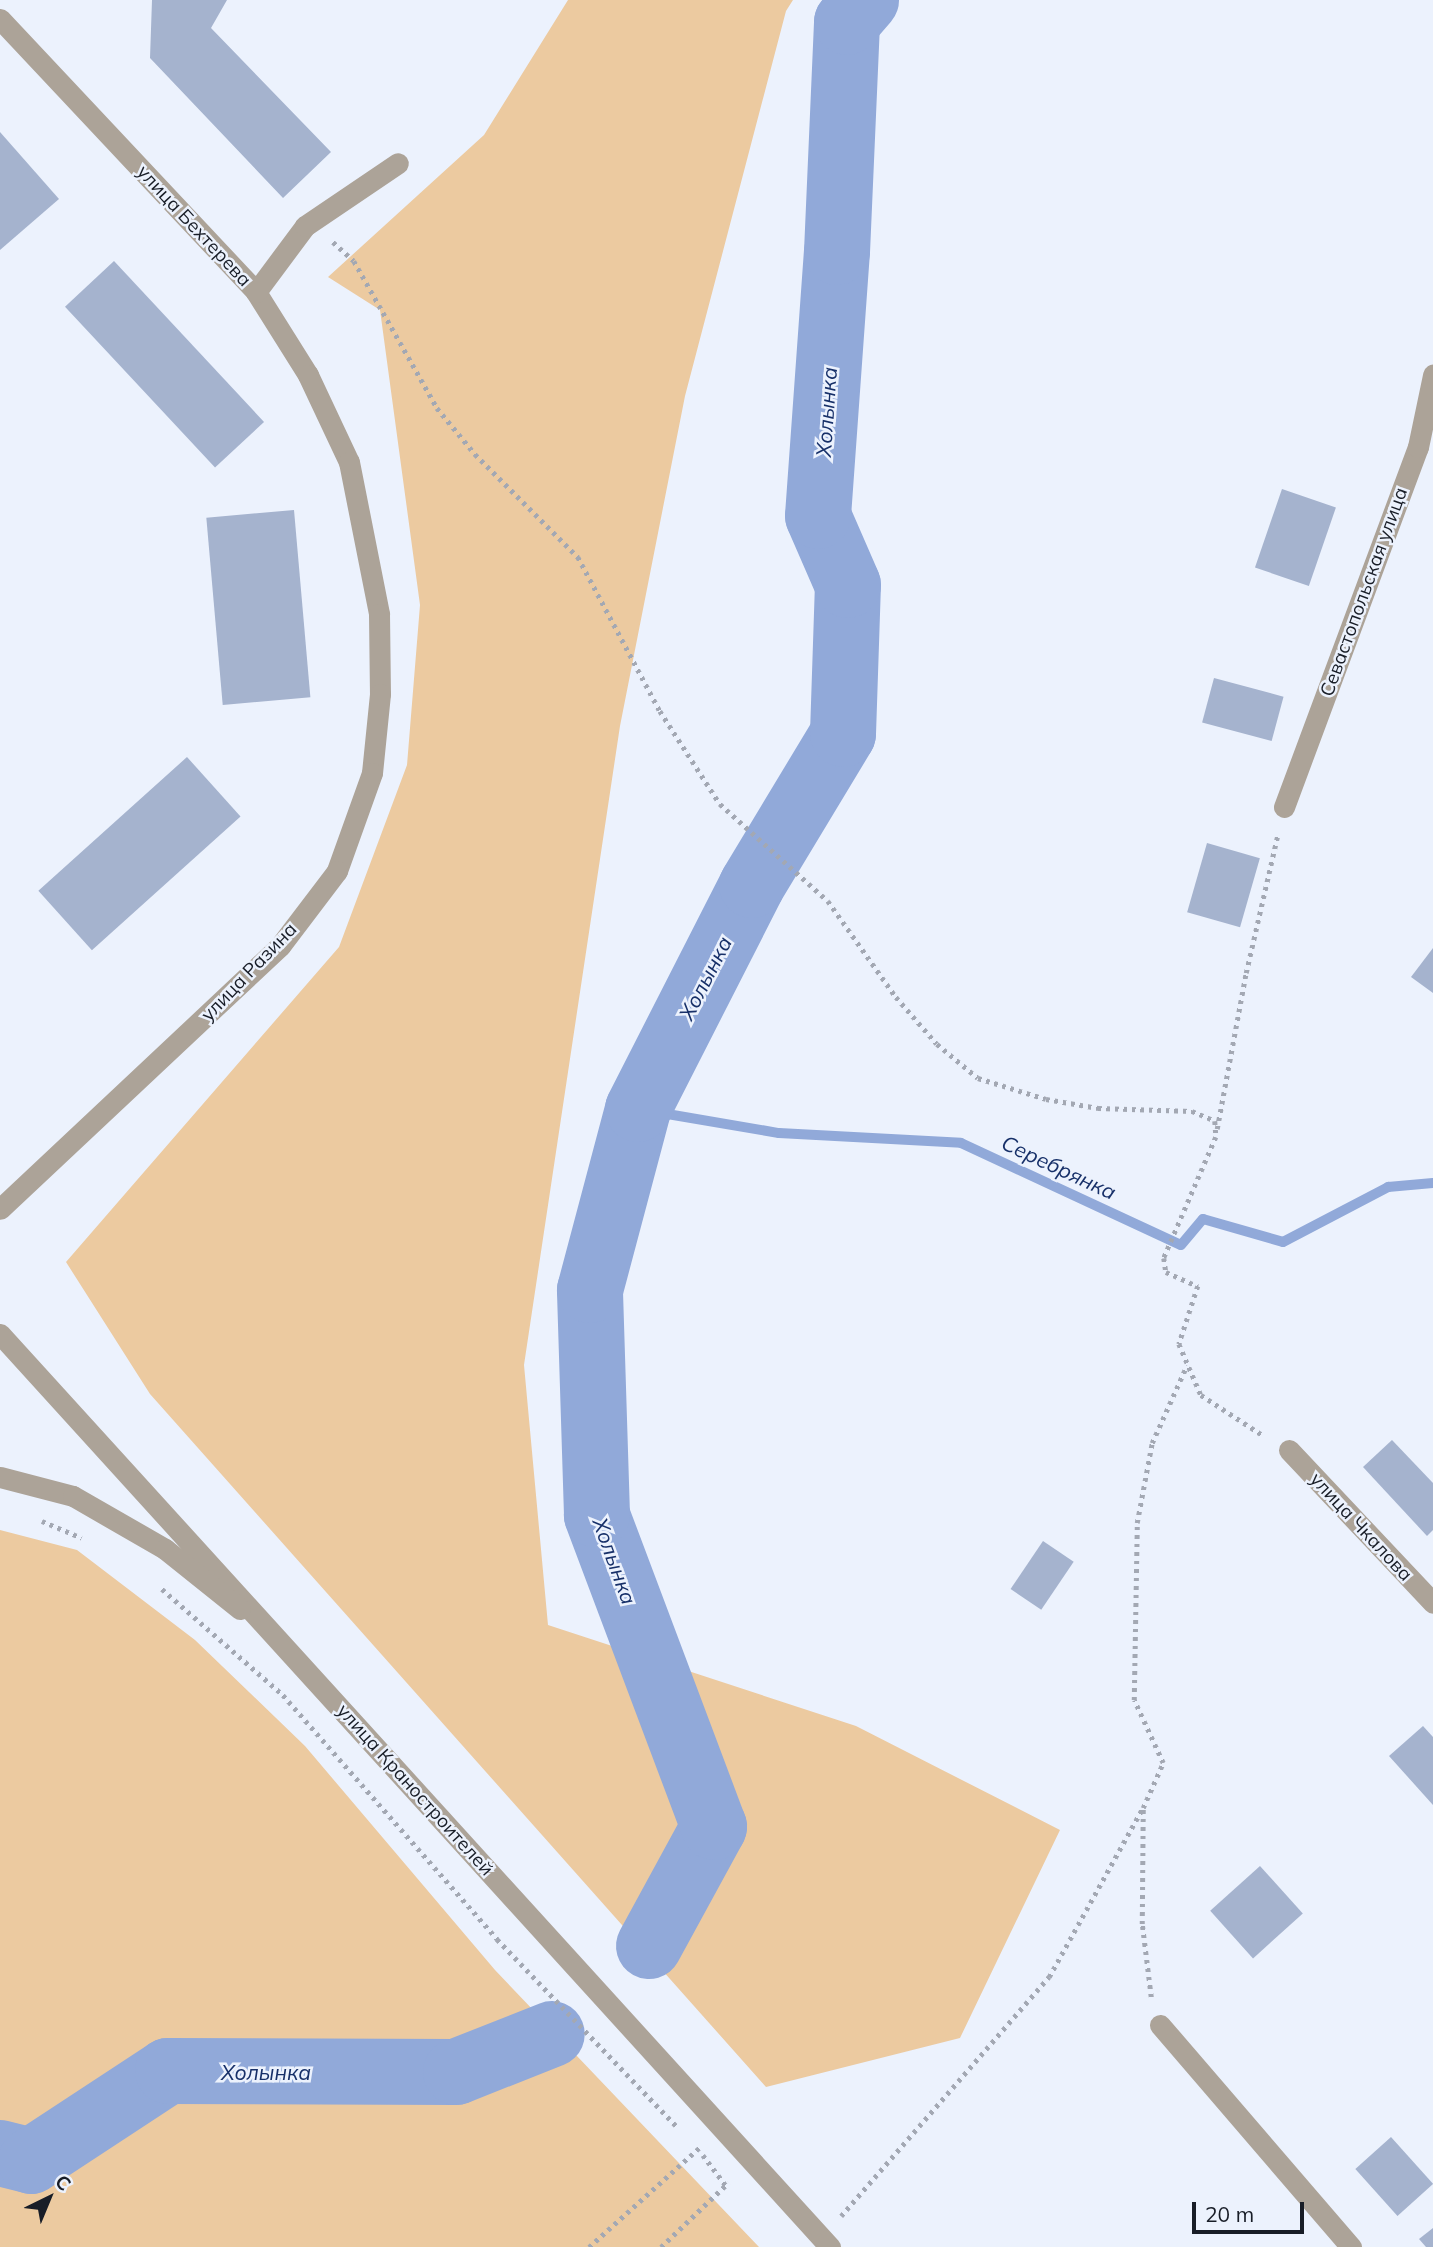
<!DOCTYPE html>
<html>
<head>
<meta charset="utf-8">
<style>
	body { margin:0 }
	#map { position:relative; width:1433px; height:2247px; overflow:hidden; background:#ecf2fd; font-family:Mulish,sans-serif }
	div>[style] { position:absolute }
	.green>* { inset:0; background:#eccaa0 }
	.stream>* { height:10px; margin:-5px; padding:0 5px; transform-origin:5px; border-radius:5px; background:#91a9d9 }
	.river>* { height:66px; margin:-33px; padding:0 33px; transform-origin:33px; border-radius:33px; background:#91a9d9 }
	.building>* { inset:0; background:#a5b3ce; transform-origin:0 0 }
	.path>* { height:4.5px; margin-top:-2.25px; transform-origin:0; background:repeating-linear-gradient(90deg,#a3a8b3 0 3.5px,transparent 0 8.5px) }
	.minor>* { height:21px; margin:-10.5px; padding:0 10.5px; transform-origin:10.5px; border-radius:10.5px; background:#aca398 }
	span { translate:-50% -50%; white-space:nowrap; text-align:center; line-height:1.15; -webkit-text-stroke:5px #ecf2fd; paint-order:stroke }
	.street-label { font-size:19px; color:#181d27 }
	.water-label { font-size:21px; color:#173069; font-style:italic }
	.north { position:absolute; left:14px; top:2163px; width:70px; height:70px; -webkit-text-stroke:5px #ecf2fd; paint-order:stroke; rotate:43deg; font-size:19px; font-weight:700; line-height:28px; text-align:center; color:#181d27 }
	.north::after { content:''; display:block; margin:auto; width:24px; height:32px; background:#181d27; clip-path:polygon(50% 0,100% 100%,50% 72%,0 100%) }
	.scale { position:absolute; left:1192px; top:2202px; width:112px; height:32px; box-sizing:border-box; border:4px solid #181d27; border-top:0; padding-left:9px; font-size:21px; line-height:24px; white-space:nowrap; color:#181d27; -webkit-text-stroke:5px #ecf2fd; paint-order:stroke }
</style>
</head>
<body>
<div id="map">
	<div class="green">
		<div style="clip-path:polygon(568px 0,793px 0,786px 11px,685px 396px,620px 726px,524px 1365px,548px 1625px,856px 1726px,1060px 1830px,960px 2038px,766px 2087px,150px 1394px,66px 1262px,339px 947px,407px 765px,420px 605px,380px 310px,328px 277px,484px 135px)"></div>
		<div style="clip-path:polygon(0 1530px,77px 1550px,195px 1640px,305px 1746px,495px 1970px,759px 2247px,0 2247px,0 2177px,130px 2129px,189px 2045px,171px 2061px,32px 2141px,0 2132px)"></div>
	</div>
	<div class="stream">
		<div style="left:638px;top:1109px;width:143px;rotate:9.7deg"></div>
		<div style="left:779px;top:1133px;width:182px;rotate:3.1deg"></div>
		<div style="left:961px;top:1143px;width:242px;rotate:24.9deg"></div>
		<div style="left:1181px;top:1245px;width:34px;rotate:-50deg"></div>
		<div style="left:1203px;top:1219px;width:83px;rotate:16deg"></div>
		<div style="left:1283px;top:1242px;width:119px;rotate:-27.6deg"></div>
		<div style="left:1388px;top:1187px;width:45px;rotate:-5.1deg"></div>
	</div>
	<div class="river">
		<div style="left:649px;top:1946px;width:136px;rotate:-61.4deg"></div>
		<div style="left:714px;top:1827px;width:333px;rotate:-110.6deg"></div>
		<div style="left:597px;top:1515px;width:225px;rotate:-91.8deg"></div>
		<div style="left:590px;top:1290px;width:187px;rotate:-75.1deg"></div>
		<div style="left:638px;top:1109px;width:251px;rotate:-63deg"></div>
		<div style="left:752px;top:885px;width:176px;rotate:-58.9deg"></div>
		<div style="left:843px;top:734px;width:149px;rotate:-88.1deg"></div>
		<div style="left:848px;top:585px;width:75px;rotate:-113.5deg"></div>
		<div style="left:818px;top:516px;width:265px;rotate:-85.9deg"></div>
		<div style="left:837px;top:252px;width:230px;rotate:-87.5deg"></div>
		<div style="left:847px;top:22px;width:29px;rotate:-49deg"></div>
		<div style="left:0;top:2153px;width:32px;rotate:14deg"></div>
		<div style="left:31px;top:2161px;width:164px;rotate:-33.3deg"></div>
		<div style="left:168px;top:2071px;width:288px;rotate:0.2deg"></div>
		<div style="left:456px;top:2072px;width:103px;rotate:-21.6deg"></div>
	</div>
	<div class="building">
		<div style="clip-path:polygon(152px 0,227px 0,211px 28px,331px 152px,283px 198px,150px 58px)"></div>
		<div style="clip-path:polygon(0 132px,59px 199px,0 250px)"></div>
		<div style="left:114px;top:261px;width:220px;height:67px;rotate:47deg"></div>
		<div style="left:1282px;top:489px;width:57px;height:83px;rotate:19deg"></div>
		<div style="left:294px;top:510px;width:188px;height:88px;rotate:85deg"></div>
		<div style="left:1214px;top:678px;width:72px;height:46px;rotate:15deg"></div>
		<div style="left:187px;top:757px;width:80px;height:200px;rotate:48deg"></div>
		<div style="left:1207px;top:843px;width:55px;height:72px;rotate:16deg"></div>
		<div style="clip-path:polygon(1433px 948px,1433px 993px,1411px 977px)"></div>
		<div style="clip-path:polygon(1392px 1440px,1433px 1483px,1433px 1530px,1427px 1536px,1363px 1467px)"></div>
		<div style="left:1043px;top:1541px;width:37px;height:58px;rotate:34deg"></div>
		<div style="clip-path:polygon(1423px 1726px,1433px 1737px,1433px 1805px,1389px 1756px)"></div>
		<div style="left:1260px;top:1866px;width:64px;height:67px;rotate:48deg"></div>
		<div style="left:1391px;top:2137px;width:63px;height:48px;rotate:48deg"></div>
		<div style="clip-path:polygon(1433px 2228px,1433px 2247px,1426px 2247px,1419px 2239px)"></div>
	</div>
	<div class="path">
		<div style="left:333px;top:242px;width:28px;rotate:42deg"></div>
		<div style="left:354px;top:261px;width:169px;rotate:60.5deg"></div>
		<div style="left:437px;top:408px;width:60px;rotate:50.4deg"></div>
		<div style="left:475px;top:454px;width:146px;rotate:45deg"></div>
		<div style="left:578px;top:557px;width:174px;rotate:62deg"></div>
		<div style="left:660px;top:711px;width:111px;rotate:57.2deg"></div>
		<div style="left:720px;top:804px;width:145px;rotate:41.9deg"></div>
		<div style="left:828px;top:901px;width:118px;rotate:54.7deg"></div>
		<div style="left:896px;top:997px;width:62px;rotate:48.9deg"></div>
		<div style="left:937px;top:1044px;width:53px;rotate:39.7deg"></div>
		<div style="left:978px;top:1078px;width:71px;rotate:17.2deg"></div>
		<div style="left:1046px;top:1099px;width:53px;rotate:9.8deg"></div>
		<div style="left:1098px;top:1108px;width:94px;rotate:1.8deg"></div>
		<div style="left:1192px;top:1111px;width:25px;rotate:23deg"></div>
		<div style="left:1215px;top:1121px;width:16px;rotate:86deg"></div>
		<div style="left:1216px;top:1137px;width:132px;rotate:113.3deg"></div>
		<div style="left:1164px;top:1258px;width:14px;rotate:82deg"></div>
		<div style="left:1166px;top:1272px;width:35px;rotate:24deg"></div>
		<div style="left:1198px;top:1286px;width:61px;rotate:108.1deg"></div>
		<div style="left:1179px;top:1344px;width:56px;rotate:66.7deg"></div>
		<div style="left:1201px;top:1395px;width:75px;rotate:33.1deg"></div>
		<div style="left:1217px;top:1129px;width:159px;rotate:-79.5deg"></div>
		<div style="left:1246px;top:973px;width:144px;rotate:-77.1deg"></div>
		<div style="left:42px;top:1521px;width:43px;rotate:23deg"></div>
		<div style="left:162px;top:1589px;width:161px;rotate:41.2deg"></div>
		<div style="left:283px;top:1695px;width:325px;rotate:48.7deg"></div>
		<div style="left:497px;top:1939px;width:262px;rotate:46.2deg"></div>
		<div style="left:1151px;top:1997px;width:74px;rotate:-97deg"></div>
		<div style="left:1142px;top:1924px;width:116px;rotate:-89.5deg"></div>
		<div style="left:1143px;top:1808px;width:49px;rotate:-66deg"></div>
		<div style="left:1163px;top:1763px;width:69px;rotate:-114.7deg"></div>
		<div style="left:1134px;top:1700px;width:177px;rotate:-89deg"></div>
		<div style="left:1137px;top:1523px;width:81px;rotate:-79.4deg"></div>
		<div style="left:1152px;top:1443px;width:85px;rotate:-65.8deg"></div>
		<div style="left:703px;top:2155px;width:38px;rotate:53deg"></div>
		<div style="left:841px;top:2216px;width:317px;rotate:-49deg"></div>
		<div style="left:1049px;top:1977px;width:192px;rotate:-61deg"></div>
		<div style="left:589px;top:2247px;width:149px;rotate:-42deg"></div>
		<div style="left:661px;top:2247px;width:93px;rotate:-43.7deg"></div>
	</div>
	<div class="minor">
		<div style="left:0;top:19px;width:374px;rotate:46.8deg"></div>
		<div style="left:256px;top:292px;width:98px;rotate:57.9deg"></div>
		<div style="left:308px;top:375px;width:96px;rotate:64.8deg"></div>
		<div style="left:349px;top:462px;width:155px;rotate:78.8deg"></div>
		<div style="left:379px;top:614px;width:80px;rotate:89.3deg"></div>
		<div style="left:380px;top:694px;width:79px;rotate:95.8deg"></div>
		<div style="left:372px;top:773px;width:104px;rotate:109.7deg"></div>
		<div style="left:337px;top:871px;width:94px;rotate:127.2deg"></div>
		<div style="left:280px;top:946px;width:384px;rotate:136.8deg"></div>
		<div style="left:256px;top:292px;width:82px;rotate:-53.4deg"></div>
		<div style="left:305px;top:226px;width:112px;rotate:-34.1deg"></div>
		<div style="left:1284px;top:807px;width:384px;rotate:-69.6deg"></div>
		<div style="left:1418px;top:447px;width:74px;rotate:-78.2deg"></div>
		<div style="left:0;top:1334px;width:1234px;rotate:47.73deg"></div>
		<div style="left:1289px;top:1450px;width:210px;rotate:46.7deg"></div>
		<div style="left:0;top:1477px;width:75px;rotate:14.6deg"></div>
		<div style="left:73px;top:1496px;width:106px;rotate:29.9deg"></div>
		<div style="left:165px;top:1549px;width:96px;rotate:38.7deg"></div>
		<div style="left:1160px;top:2025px;width:293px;rotate:49.3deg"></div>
	</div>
	<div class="street-label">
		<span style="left:194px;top:226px;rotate:47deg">улица Бехтерева</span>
		<span style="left:1364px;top:592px;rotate:-70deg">Севастопольская улица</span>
		<span style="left:249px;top:972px;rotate:-46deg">улица Разина</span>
		<span style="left:1361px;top:1527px;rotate:47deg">улица Чкалова</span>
		<span style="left:415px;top:1790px;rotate:48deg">улица Краностроителей</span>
	</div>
	<div class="water-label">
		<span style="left:826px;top:412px;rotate:-86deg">Холынка</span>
		<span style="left:705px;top:978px;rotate:-63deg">Холынка</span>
		<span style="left:1059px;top:1167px;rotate:25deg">Серебрянка</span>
		<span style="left:615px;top:1561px;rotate:70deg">Холынка</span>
		<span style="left:266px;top:2072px">Холынка</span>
	</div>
	<div class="north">С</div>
	<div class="scale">20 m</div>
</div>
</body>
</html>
